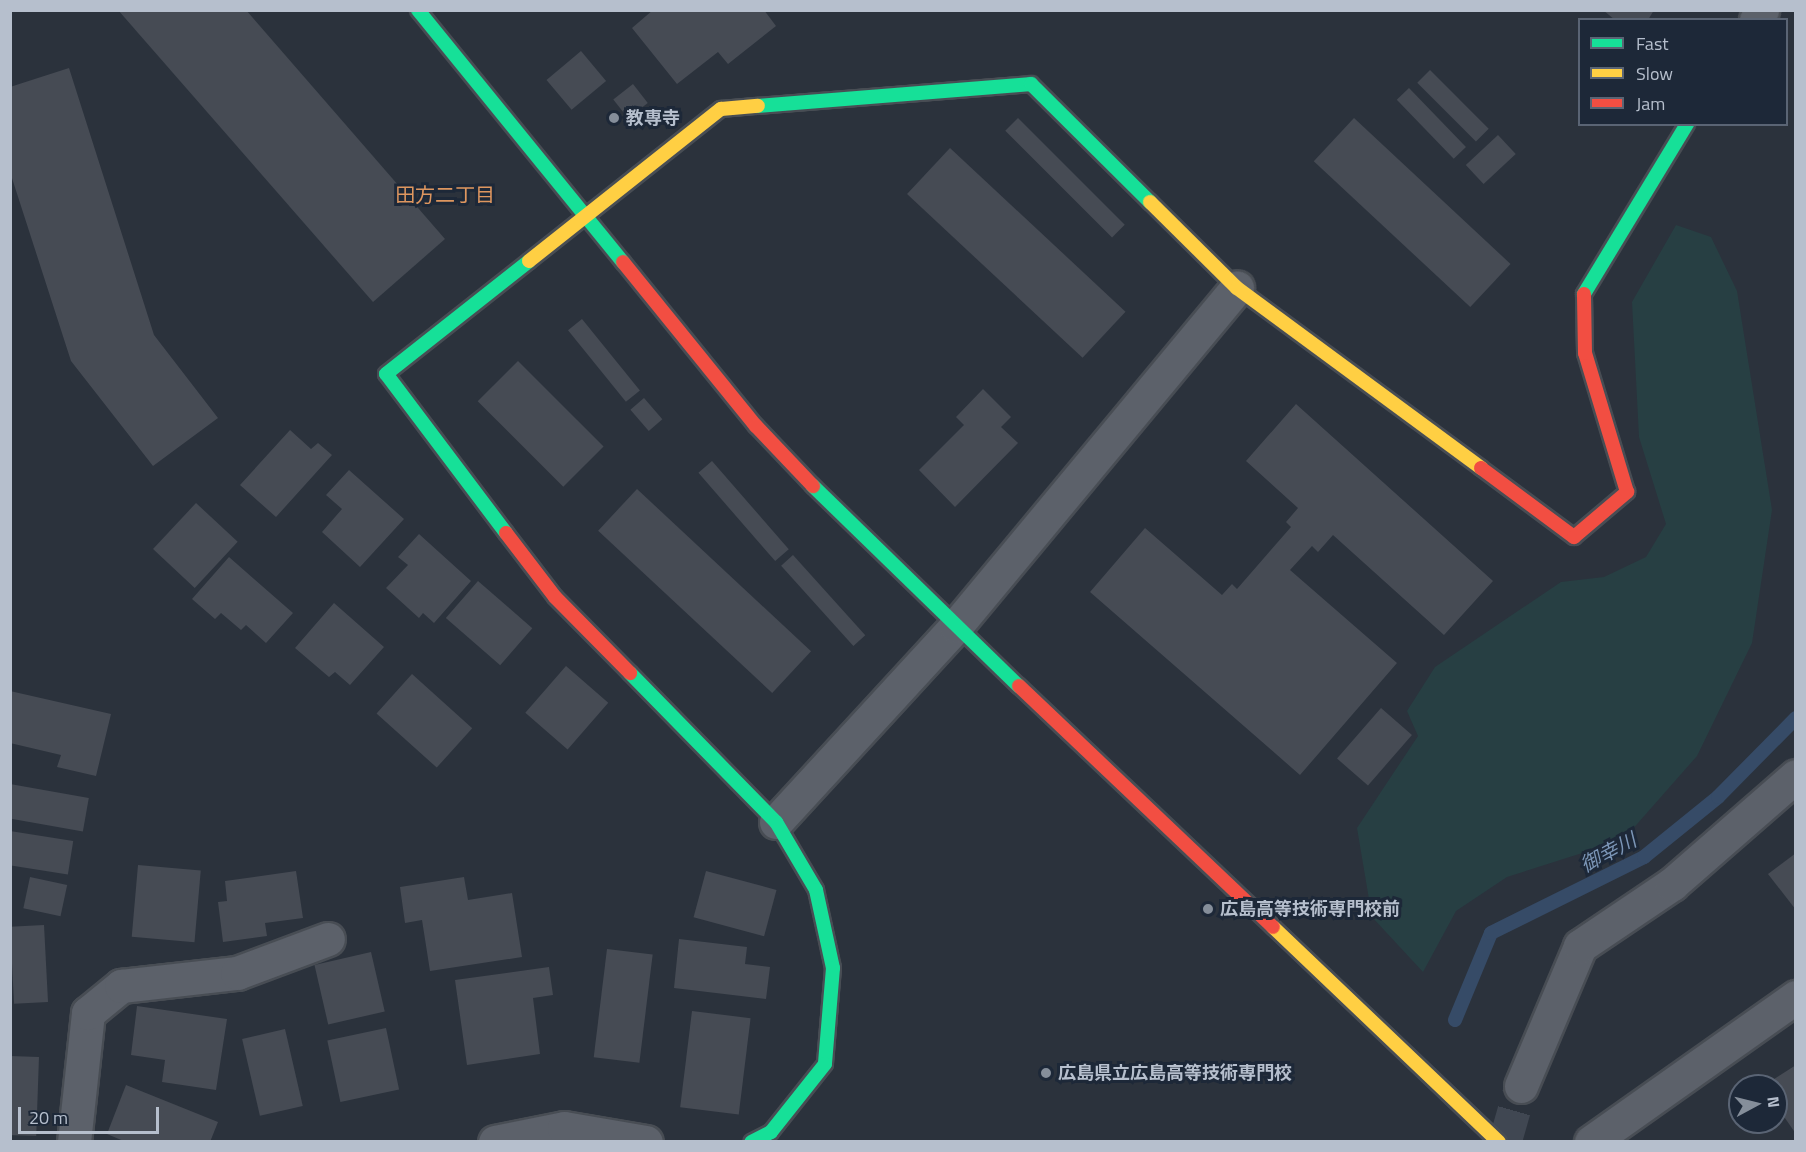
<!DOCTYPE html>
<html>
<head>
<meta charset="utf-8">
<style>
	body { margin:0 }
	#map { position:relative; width:1806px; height:1152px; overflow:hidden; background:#2b323c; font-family:"Titillium Web","Noto Sans JP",sans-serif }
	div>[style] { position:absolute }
	.green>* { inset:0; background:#273f43 }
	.stream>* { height:14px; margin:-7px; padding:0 7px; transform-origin:7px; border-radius:7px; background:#364b67 }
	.building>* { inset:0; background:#464b54; transform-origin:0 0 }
	.street-tunnel>* { height:33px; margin-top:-16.5px; transform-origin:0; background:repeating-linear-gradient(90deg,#404752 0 33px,transparent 0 49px) }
	.roads { filter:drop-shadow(2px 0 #484d54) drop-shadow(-2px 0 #484d54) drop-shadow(0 2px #484d54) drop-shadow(0 -2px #484d54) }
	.street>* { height:33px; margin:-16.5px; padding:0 16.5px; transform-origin:16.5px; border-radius:16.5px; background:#5c616a }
	.fast>* { height:14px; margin:-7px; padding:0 7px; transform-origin:7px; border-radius:7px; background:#16e098 }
	.slow>* { height:14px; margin:-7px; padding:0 7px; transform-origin:7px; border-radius:7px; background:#ffcf43 }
	.jam>* { height:14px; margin:-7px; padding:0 7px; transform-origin:7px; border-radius:7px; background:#f24e42 }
	.dots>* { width:16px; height:16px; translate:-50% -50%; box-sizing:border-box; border:3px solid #1d2838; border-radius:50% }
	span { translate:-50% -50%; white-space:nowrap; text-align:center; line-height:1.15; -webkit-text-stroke:6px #1d2838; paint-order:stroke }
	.poi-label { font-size:18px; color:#b6bfcd; font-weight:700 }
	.left { translate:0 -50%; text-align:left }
	.neighbourhood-label { font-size:20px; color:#de965f }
	.water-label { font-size:20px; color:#7b95b6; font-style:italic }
	.frame { position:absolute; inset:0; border:12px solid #b6bfcd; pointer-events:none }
	.legend { position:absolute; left:1578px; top:18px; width:210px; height:108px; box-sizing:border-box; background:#1d2838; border:2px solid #5a6474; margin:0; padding:8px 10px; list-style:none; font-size:18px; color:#b6bfcd }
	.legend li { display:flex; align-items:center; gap:12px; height:30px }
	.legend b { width:30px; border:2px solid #5a6474 }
	.north { position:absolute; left:1728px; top:1074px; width:60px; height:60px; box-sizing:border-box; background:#1d2838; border:2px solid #5a6474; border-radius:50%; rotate:83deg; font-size:16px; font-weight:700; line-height:24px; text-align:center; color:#b6bfcd }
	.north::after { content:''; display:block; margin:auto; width:21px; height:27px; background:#858e9a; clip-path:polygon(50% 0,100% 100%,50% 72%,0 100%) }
	.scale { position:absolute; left:18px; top:1107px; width:141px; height:27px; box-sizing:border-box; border:3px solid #b6bfcd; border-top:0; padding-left:8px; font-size:18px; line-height:21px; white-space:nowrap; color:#b6bfcd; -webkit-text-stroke:4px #1d2838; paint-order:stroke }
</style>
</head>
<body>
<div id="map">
	<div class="green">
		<div style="clip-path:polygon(1676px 225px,1711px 237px,1737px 291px,1772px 510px,1752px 643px,1697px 756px,1623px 840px,1507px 877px,1456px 911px,1423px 972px,1372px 917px,1357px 828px,1418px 736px,1407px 711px,1435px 667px,1561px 582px,1604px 577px,1646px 557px,1666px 524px,1639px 437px,1632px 302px)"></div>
	</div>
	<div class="stream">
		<div style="left:1455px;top:1020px;width:94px;rotate:-67.5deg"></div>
		<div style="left:1491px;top:933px;width:171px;rotate:-26.4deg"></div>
		<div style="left:1644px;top:857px;width:95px;rotate:-39deg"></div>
		<div style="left:1718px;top:797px;width:111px;rotate:-45.4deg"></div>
	</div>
	<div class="building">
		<div style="clip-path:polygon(118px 10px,246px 10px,445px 239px,373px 302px)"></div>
		<div style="clip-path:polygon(653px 10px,764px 10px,776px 26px,728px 64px,718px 52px,677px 84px,632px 28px)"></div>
		<div style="clip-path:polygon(1603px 10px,1654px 10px,1648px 20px,1615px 20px)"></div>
		<div style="left:581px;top:51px;width:39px;height:45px;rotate:50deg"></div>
		<div style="clip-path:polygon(69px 68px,154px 335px,218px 418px,153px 466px,71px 361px,10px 172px,10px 87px)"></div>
		<div style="left:1430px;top:70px;width:83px;height:18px;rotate:45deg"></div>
		<div style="left:633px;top:84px;width:24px;height:25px;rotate:52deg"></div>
		<div style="left:1409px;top:88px;width:82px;height:17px;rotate:46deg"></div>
		<div style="left:1018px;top:118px;width:151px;height:18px;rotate:45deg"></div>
		<div style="left:1354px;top:118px;width:214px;height:59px;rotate:43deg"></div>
		<div style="left:1498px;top:135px;width:26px;height:44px;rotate:47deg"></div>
		<div style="left:950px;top:148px;width:240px;height:63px;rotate:43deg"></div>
		<div style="left:582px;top:319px;width:92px;height:18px;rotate:51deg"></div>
		<div style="left:518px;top:361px;width:121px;height:57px;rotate:45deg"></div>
		<div style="clip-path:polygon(983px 389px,1011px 417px,1001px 427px,1018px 443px,955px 507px,919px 470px,964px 425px,956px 417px)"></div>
		<div style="left:644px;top:398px;width:28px;height:18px;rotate:49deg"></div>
		<div style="clip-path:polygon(1296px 404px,1493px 581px,1444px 635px,1333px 535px,1318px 552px,1312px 546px,1290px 570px,1397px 663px,1300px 775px,1090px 592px,1145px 528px,1222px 595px,1232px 584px,1237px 589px,1291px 527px,1286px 522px,1298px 508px,1246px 461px)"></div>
		<div style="clip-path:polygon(290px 430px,311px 449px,318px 443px,332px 455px,276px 517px,240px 485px)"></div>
		<div style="left:712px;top:461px;width:117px;height:18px;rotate:49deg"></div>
		<div style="clip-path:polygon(349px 470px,404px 519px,360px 567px,322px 532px,342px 509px,326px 495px)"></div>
		<div style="left:637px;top:489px;width:238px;height:57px;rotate:43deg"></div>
		<div style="left:196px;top:503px;width:57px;height:63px;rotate:43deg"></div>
		<div style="clip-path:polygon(419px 534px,471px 581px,434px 623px,423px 613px,419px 618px,386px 588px,408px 565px,398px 557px)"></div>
		<div style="left:793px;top:555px;width:108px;height:16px;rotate:48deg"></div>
		<div style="clip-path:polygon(229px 557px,293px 613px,266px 643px,246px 625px,241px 630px,221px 613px,215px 619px,192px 599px)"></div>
		<div style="left:478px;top:581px;width:72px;height:49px;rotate:41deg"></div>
		<div style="clip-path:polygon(334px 603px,384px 647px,350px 685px,335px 672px,329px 677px,295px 648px)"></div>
		<div style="left:566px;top:666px;width:56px;height:62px;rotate:41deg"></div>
		<div style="left:412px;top:674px;width:81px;height:53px;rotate:42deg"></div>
		<div style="clip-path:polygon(10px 691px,111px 714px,96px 776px,57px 767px,61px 755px,10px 743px)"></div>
		<div style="left:1381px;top:708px;width:41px;height:67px;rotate:41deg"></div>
		<div style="left:10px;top:784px;width:80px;height:34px;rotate:10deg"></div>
		<div style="left:10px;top:831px;width:64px;height:34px;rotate:9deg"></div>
		<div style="clip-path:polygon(1796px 853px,1796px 910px,1768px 874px)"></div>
		<div style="left:138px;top:865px;width:63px;height:72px;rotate:5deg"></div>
		<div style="clip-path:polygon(296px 871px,303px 918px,265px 923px,267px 936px,223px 942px,218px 902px,227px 901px,225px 881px)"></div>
		<div style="left:706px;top:871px;width:73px;height:48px;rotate:15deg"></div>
		<div style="left:30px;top:877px;width:38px;height:32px;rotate:12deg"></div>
		<div style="clip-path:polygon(464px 877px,468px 900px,512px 893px,522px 957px,430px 971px,422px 920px,405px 923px,400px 887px)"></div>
		<div style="left:44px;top:925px;width:77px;height:34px;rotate:87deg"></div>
		<div style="clip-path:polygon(679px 939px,747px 947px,745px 964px,770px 967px,766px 999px,674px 988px)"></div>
		<div style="left:607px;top:949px;width:46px;height:109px;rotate:7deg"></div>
		<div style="left:371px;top:952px;width:61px;height:58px;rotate:77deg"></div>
		<div style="clip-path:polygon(549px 967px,553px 995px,533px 998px,540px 1054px,467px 1065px,455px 980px)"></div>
		<div style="clip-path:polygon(137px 1006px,227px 1019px,216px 1090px,162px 1082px,165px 1060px,131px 1055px)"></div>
		<div style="left:692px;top:1011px;width:59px;height:97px;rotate:7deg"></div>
		<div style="left:386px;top:1028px;width:63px;height:60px;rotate:78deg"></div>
		<div style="left:285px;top:1029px;width:79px;height:44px;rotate:77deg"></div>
		<div style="left:10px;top:1056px;width:29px;height:79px;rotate:2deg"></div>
		<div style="clip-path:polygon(1796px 1065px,1796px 1134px,1776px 1105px,1776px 1086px,1763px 1086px)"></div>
		<div style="clip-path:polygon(126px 1085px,218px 1122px,210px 1142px,126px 1142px,107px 1134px)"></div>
	</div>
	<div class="street-tunnel">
		<div style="left:1505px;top:1142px;width:58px;rotate:-74.1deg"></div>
	</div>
	<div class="roads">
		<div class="street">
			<div style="left:1756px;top:20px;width:12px;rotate:-59deg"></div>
			<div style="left:776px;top:822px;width:266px;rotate:-47.4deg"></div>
			<div style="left:956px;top:626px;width:440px;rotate:-50.3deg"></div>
			<div style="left:1521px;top:1086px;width:152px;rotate:-67.1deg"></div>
			<div style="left:1580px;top:946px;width:111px;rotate:-34deg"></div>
			<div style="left:1672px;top:884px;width:164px;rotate:-41.1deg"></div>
			<div style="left:74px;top:1142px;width:130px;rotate:-83.8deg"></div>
			<div style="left:88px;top:1013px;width:43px;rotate:-39.3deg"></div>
			<div style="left:121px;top:986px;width:117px;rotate:-6.4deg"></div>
			<div style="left:237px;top:973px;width:97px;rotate:-20.5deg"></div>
			<div style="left:495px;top:1142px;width:70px;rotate:-11.5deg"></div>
			<div style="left:564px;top:1128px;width:83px;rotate:9.7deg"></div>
			<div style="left:1591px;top:1142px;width:251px;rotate:-35.3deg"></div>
		</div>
		<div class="fast">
			<div style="left:418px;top:10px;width:325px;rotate:50.9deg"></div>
			<div style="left:758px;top:106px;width:274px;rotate:-4.6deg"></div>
			<div style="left:1031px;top:84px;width:168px;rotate:44.8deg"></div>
			<div style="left:1584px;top:294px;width:199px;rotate:-58.8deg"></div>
			<div style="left:813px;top:486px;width:287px;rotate:44.2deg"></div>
			<div style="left:506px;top:533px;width:199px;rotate:-127deg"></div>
			<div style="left:386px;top:374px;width:182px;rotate:-38.3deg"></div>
			<div style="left:630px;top:673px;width:209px;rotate:45.6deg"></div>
			<div style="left:776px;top:822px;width:79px;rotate:59.5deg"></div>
			<div style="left:816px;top:890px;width:80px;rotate:77.7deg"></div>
			<div style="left:833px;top:968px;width:96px;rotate:94.8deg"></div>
			<div style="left:825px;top:1064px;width:87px;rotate:128.5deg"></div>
			<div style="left:771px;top:1132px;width:22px;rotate:153deg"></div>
		</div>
		<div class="slow">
			<div style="left:1150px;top:202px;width:122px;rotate:44.7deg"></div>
			<div style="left:1237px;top:288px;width:303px;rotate:36.4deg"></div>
			<div style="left:529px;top:261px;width:245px;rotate:-38.4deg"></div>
			<div style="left:721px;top:109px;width:37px;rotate:-5deg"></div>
			<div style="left:1273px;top:927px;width:312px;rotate:43.6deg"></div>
		</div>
		<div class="jam">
			<div style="left:623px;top:262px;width:211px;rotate:51deg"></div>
			<div style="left:756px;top:426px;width:83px;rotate:46.5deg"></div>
			<div style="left:1481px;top:468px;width:116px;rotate:36.6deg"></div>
			<div style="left:1574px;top:537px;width:70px;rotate:-40.3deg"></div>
			<div style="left:1627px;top:492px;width:145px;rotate:-106.8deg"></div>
			<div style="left:1585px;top:353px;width:59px;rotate:-91deg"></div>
			<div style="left:506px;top:533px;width:81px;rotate:52.6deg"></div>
			<div style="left:555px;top:597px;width:107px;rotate:45.4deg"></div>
			<div style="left:1019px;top:686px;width:350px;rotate:43.5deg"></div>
		</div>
	</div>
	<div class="dots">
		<div style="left:614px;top:118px;background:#858e9a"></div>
		<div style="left:1208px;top:909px;background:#858e9a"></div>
		<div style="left:1046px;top:1073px;background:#858e9a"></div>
	</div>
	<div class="poi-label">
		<span class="left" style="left:626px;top:118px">教専寺</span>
		<span class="left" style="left:1220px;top:909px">広島高等技術専門校前</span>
		<span class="left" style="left:1058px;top:1073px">広島県立広島高等技術専門校</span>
	</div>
	<div class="neighbourhood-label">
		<span style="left:445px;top:194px">田方二丁目</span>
	</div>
	<div class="water-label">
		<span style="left:1608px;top:852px;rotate:-28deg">御幸川</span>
	</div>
	<div class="frame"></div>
	<ul class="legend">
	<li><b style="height:8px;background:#16e098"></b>Fast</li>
	<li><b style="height:8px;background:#ffcf43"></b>Slow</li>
	<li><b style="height:8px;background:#f24e42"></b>Jam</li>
	</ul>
	<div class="north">N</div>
	<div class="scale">20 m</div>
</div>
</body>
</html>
